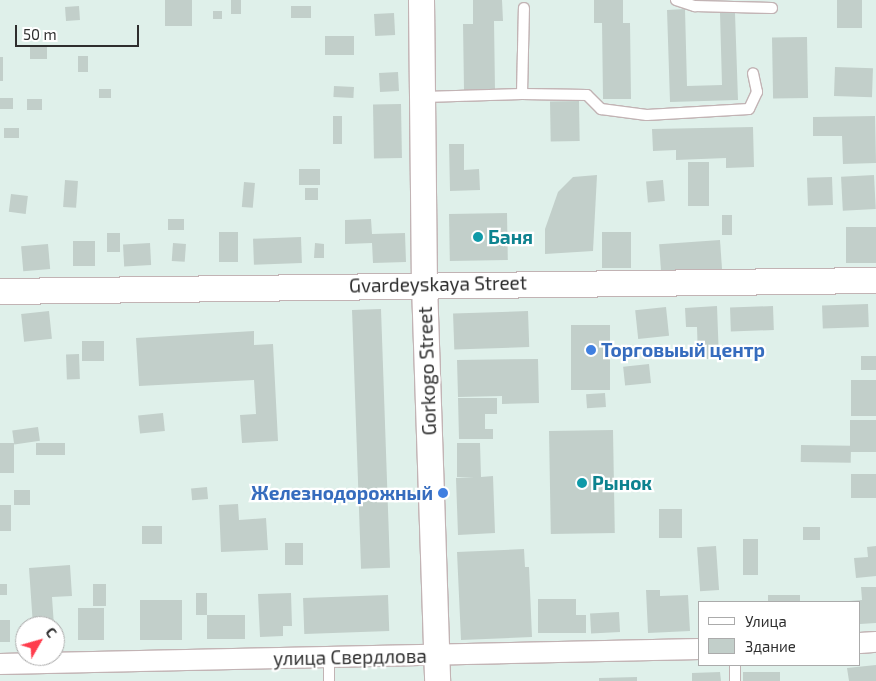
<!DOCTYPE html>
<html>
<head>
<meta charset="utf-8">
<style>
	body { margin:0 }
	#map { position:relative; width:876px; height:681px; overflow:hidden; background:#dff0ea; font-family:"Exo 2",sans-serif }
	div>[style] { position:absolute }
	.building>* { inset:0; background:#c2cfca; transform-origin:0 0 }
	.roads { filter:drop-shadow(1px 0 #c2b3b4) drop-shadow(-1px 0 #c2b3b4) drop-shadow(0 1px #c2b3b4) drop-shadow(0 -1px #c2b3b4) }
	.service>* { height:10px; margin:-5px; padding:0 5px; transform-origin:5px; border-radius:5px; background:#fff }
	.minor>* { height:20px; margin:-10px; padding:0 10px; transform-origin:10px; border-radius:10px; background:#fff }
	.tertiary>* { height:25px; margin:-12.5px; padding:0 12.5px; transform-origin:12.5px; border-radius:12.5px; background:#fff }
	.dots>* { width:14px; height:14px; translate:-50% -50%; box-sizing:border-box; border:2px solid #fff; border-radius:50% }
	span { translate:-50% -50%; white-space:nowrap; text-align:center; line-height:1.15; -webkit-text-stroke:4.5px #fff; paint-order:stroke }
	.culture-label { font-size:19px; color:#0d838f; font-weight:700 }
	.left { translate:0 -50%; text-align:left }
	.street-label { font-size:19px; color:#2e2e2e }
	.shop-label { font-size:19px; color:#366cbe; font-weight:700 }
	.right { translate:-100% -50%; text-align:right }
	.legend { position:absolute; left:698px; top:601px; width:162px; height:65px; box-sizing:border-box; background:#fff; border:1px solid #ababab; margin:0; padding:6px 9px; list-style:none; font-size:15px; color:#2e2e2e }
	.legend li { display:flex; align-items:center; gap:10px; height:25px }
	.legend b { width:25px; border:1px solid #ababab }
	.north { position:absolute; left:15px; top:616px; width:50px; height:50px; box-sizing:border-box; background:#fff; border:1px solid #ababab; border-radius:50%; rotate:52deg; font-size:14px; font-weight:700; line-height:20px; text-align:center; color:#2e2e2e }
	.north::after { content:''; display:block; margin:auto; width:18px; height:22px; background:#ff3d4d; clip-path:polygon(50% 0,100% 100%,50% 72%,0 100%) }
	.scale { position:absolute; left:15px; top:25px; width:124px; height:22px; box-sizing:border-box; border:2px solid #2e2e2e; border-top:0; padding-left:6px; font-size:15px; line-height:18px; white-space:nowrap; color:#2e2e2e; -webkit-text-stroke:4px #fff; paint-order:stroke }
</style>
</head>
<body>
<div id="map">
	<div class="building">
		<div style="left:165px;top:0;width:27px;height:26px"></div>
		<div style="left:231px;top:0;width:10px;height:14px"></div>
		<div style="clip-path:polygon(473px 0,502px 0,503px 21px,494px 21px,495px 90px,464px 90px,463px 24px,473px 24px)"></div>
		<div style="clip-path:polygon(594px 0,623px 0,623px 23px,630px 23px,631px 99px,603px 99px,602px 23px,594px 23px)"></div>
		<div style="left:837px;top:0;width:25px;height:28px"></div>
		<div style="left:79px;top:6px;width:14px;height:14px;rotate:86deg"></div>
		<div style="left:311px;top:6px;width:12px;height:20px;rotate:90deg"></div>
		<div style="clip-path:polygon(685px 9px,687px 86px,722px 85px,720px 13px,735px 13px,738px 100px,670px 102px,667px 10px)"></div>
		<div style="left:213px;top:11px;width:9px;height:8px"></div>
		<div style="left:394px;top:13px;width:22px;height:20px;rotate:87deg"></div>
		<div style="left:325px;top:36px;width:29px;height:19px"></div>
		<div style="left:807px;top:37px;width:61px;height:35px;rotate:89deg"></div>
		<div style="left:30px;top:46px;width:17px;height:13px"></div>
		<div style="left:78px;top:56px;width:10px;height:16px"></div>
		<div style="left:0;top:57px;width:3px;height:24px"></div>
		<div style="left:835px;top:67px;width:38px;height:29px;rotate:2deg"></div>
		<div style="left:398px;top:72px;width:19px;height:19px;rotate:87deg"></div>
		<div style="left:334px;top:86px;width:20px;height:11px;rotate:3deg"></div>
		<div style="left:99px;top:89px;width:12px;height:9px"></div>
		<div style="left:0;top:98px;width:13px;height:11px"></div>
		<div style="left:27px;top:99px;width:15px;height:11px"></div>
		<div style="left:579px;top:101px;width:40px;height:29px;rotate:89deg"></div>
		<div style="left:401px;top:104px;width:54px;height:28px;rotate:89deg"></div>
		<div style="left:333px;top:116px;width:9px;height:28px"></div>
		<div style="clip-path:polygon(875px 116px,876px 163px,843px 164px,842px 136px,813px 136px,813px 117px)"></div>
		<div style="clip-path:polygon(753px 127px,754px 167px,726px 168px,726px 158px,676px 160px,676px 150px,653px 151px,652px 129px)"></div>
		<div style="left:4px;top:128px;width:15px;height:10px"></div>
		<div style="clip-path:polygon(449px 144px,464px 144px,464px 170px,479px 169px,480px 190px,450px 191px)"></div>
		<div style="left:688px;top:162px;width:21px;height:44px"></div>
		<div style="left:299px;top:169px;width:21px;height:16px"></div>
		<div style="clip-path:polygon(597px 175px,593px 251px,545px 254px,545px 229px,558px 192px,573px 177px)"></div>
		<div style="left:874px;top:175px;width:34px;height:33px;rotate:87deg"></div>
		<div style="left:832px;top:177px;width:28px;height:25px;rotate:88deg"></div>
		<div style="left:65px;top:180px;width:13px;height:27px;rotate:4deg"></div>
		<div style="left:663px;top:180px;width:21px;height:17px;rotate:85deg"></div>
		<div style="left:244px;top:182px;width:11px;height:25px;rotate:5deg"></div>
		<div style="left:305px;top:188px;width:13px;height:12px"></div>
		<div style="left:11px;top:194px;width:17px;height:18px;rotate:7deg"></div>
		<div style="left:507px;top:213px;width:47px;height:58px;rotate:89deg"></div>
		<div style="left:722px;top:215px;width:10px;height:20px"></div>
		<div style="left:168px;top:219px;width:16px;height:11px"></div>
		<div style="clip-path:polygon(371px 219px,372px 234px,405px 233px,406px 262px,373px 263px,372px 243px,345px 244px,345px 220px)"></div>
		<div style="left:876px;top:227px;width:36px;height:30px;rotate:90deg"></div>
		<div style="left:219px;top:232px;width:19px;height:30px"></div>
		<div style="left:631px;top:232px;width:36px;height:29px;rotate:90deg"></div>
		<div style="left:107px;top:233px;width:13px;height:19px"></div>
		<div style="left:301px;top:237px;width:26px;height:48px;rotate:88deg"></div>
		<div style="left:720px;top:240px;width:31px;height:61px;rotate:86deg"></div>
		<div style="left:73px;top:241px;width:22px;height:25px"></div>
		<div style="left:150px;top:243px;width:22px;height:27px;rotate:87deg"></div>
		<div style="left:173px;top:243px;width:13px;height:18px;rotate:4deg"></div>
		<div style="clip-path:polygon(315px 243px,324px 244px,324px 258px,314px 258px)"></div>
		<div style="left:48px;top:244px;width:25px;height:27px;rotate:85deg"></div>
		<div style="left:868px;top:304px;width:23px;height:46px;rotate:88deg"></div>
		<div style="clip-path:polygon(717px 306px,719px 359px,698px 359px,697px 327px,686px 327px,685px 308px)"></div>
		<div style="left:773px;top:306px;width:24px;height:43px;rotate:88deg"></div>
		<div style="left:666px;top:307px;width:29px;height:31px;rotate:84deg"></div>
		<div style="left:381px;top:309px;width:259px;height:29px;rotate:88deg"></div>
		<div style="left:49px;top:311px;width:28px;height:28px;rotate:84deg"></div>
		<div style="left:528px;top:311px;width:36px;height:75px;rotate:88deg"></div>
		<div style="left:571px;top:325px;width:39px;height:65px"></div>
		<div style="clip-path:polygon(254px 331px,254px 345px,273px 344px,278px 441px,242px 443px,240px 415px,256px 414px,254px 380px,139px 386px,136px 338px)"></div>
		<div style="left:104px;top:341px;width:20px;height:22px;rotate:90deg"></div>
		<div style="left:79px;top:354px;width:25px;height:13px;rotate:88deg"></div>
		<div style="left:861px;top:356px;width:15px;height:14px"></div>
		<div style="clip-path:polygon(538px 359px,539px 403px,502px 404px,502px 396px,458px 397px,457px 360px)"></div>
		<div style="left:649px;top:364px;width:19px;height:26px;rotate:84deg"></div>
		<div style="left:876px;top:380px;width:36px;height:25px;rotate:90deg"></div>
		<div style="left:605px;top:393px;width:14px;height:19px;rotate:86deg"></div>
		<div style="clip-path:polygon(458px 398px,497px 398px,497px 414px,485px 414px,485px 429px,493px 429px,493px 439px,459px 439px)"></div>
		<div style="left:163px;top:413px;width:18px;height:25px;rotate:84deg"></div>
		<div style="left:876px;top:420px;width:32px;height:26px;rotate:90deg"></div>
		<div style="left:38px;top:427px;width:14px;height:26px;rotate:82deg"></div>
		<div style="left:613px;top:430px;width:103px;height:64px;rotate:89deg"></div>
		<div style="left:0;top:443px;width:14px;height:30px"></div>
		<div style="left:65px;top:443px;width:12px;height:29px;rotate:90deg"></div>
		<div style="clip-path:polygon(457px 443px,480px 443px,481px 477px,493px 476px,495px 533px,458px 535px,456px 478px,474px 477px,457px 477px)"></div>
		<div style="left:801px;top:445px;width:50px;height:17px;rotate:1deg"></div>
		<div style="left:876px;top:474px;width:24px;height:25px;rotate:90deg"></div>
		<div style="left:207px;top:487px;width:12px;height:16px;rotate:85deg"></div>
		<div style="left:30px;top:490px;width:15px;height:16px;rotate:90deg"></div>
		<div style="clip-path:polygon(238px 504px,239px 520px,266px 518px,268px 550px,221px 552px,219px 505px)"></div>
		<div style="left:0;top:505px;width:11px;height:26px"></div>
		<div style="left:659px;top:509px;width:23px;height:29px"></div>
		<div style="left:162px;top:526px;width:18px;height:20px;rotate:90deg"></div>
		<div style="left:803px;top:527px;width:17px;height:13px"></div>
		<div style="left:743px;top:539px;width:15px;height:36px"></div>
		<div style="left:303px;top:543px;width:22px;height:18px;rotate:90deg"></div>
		<div style="left:716px;top:546px;width:44px;height:19px;rotate:86deg"></div>
		<div style="clip-path:polygon(876px 546px,876px 576px,856px 578px,854px 558px,868px 557px,867px 547px)"></div>
		<div style="clip-path:polygon(524px 549px,525px 567px,529px 567px,532px 637px,461px 640px,457px 552px)"></div>
		<div style="clip-path:polygon(70px 565px,72px 596px,52px 597px,54px 626px,33px 626px,29px 568px)"></div>
		<div style="left:0;top:584px;width:7px;height:11px"></div>
		<div style="left:93px;top:584px;width:13px;height:22px"></div>
		<div style="clip-path:polygon(861px 587px,876px 587px,876px 623px,860px 624px,860px 602px,836px 602px,862px 600px)"></div>
		<div style="clip-path:polygon(646px 590px,660px 590px,660px 596px,688px 595px,690px 631px,648px 633px)"></div>
		<div style="left:196px;top:593px;width:11px;height:22px"></div>
		<div style="clip-path:polygon(291px 593px,292px 626px,283px 626px,283px 636px,260px 637px,258px 594px)"></div>
		<div style="left:388px;top:595px;width:36px;height:85px;rotate:88deg"></div>
		<div style="left:768px;top:595px;width:32px;height:7px"></div>
		<div style="clip-path:polygon(538px 599px,576px 599px,576px 615px,586px 615px,586px 633px,538px 633px)"></div>
		<div style="left:140px;top:600px;width:42px;height:40px"></div>
		<div style="left:78px;top:608px;width:26px;height:32px"></div>
		<div style="left:619px;top:612px;width:20px;height:29px;rotate:87deg"></div>
		<div style="left:207px;top:615px;width:38px;height:24px"></div>
		<div style="left:0;top:620px;width:10px;height:22px"></div>
		<div style="clip-path:polygon(876px 665px,876px 681px,849px 681px,847px 668px)"></div>
		<div style="clip-path:polygon(720px 672px,721px 681px,692px 681px,692px 673px)"></div>
		<div style="left:780px;top:672px;width:9px;height:37px;rotate:90deg"></div>
		<div style="clip-path:polygon(637px 677px,637px 681px,599px 681px,599px 678px)"></div>
	</div>
	<div class="roads">
		<div class="service">
			<div style="left:676px;top:0;width:20px;rotate:18deg"></div>
			<div style="left:695px;top:6px;width:77px;rotate:1.5deg"></div>
			<div style="left:522px;top:94px;width:65px;rotate:0.9deg"></div>
			<div style="left:587px;top:95px;width:20px;rotate:45deg"></div>
			<div style="left:601px;top:109px;width:46px;rotate:7.4deg"></div>
			<div style="left:647px;top:115px;width:102px;rotate:-3.4deg"></div>
			<div style="left:749px;top:109px;width:19px;rotate:-65deg"></div>
			<div style="left:757px;top:92px;width:19px;rotate:-102deg"></div>
			<div style="left:424px;top:97px;width:98px;rotate:-1.8deg"></div>
			<div style="left:522px;top:94px;width:86px;rotate:-88.7deg"></div>
			<div style="left:329px;top:657px;width:24px;rotate:90deg"></div>
			<div style="left:735px;top:681px;width:16px;rotate:-90deg"></div>
		</div>
		<div class="minor">
			<div style="left:860px;top:643px;width:16px;rotate:-4deg"></div>
			<div style="left:0;top:664px;width:700px;rotate:-1.23deg"></div>
		</div>
		<div class="tertiary">
			<div style="left:421px;top:0;width:284px;rotate:89.4deg"></div>
			<div style="left:424px;top:284px;width:397px;rotate:88.1deg"></div>
			<div style="left:0;top:291px;width:876px;rotate:-0.72deg"></div>
		</div>
	</div>
	<div class="dots">
		<div style="left:478px;top:237px;background:#0f9aa8"></div>
		<div style="left:591px;top:350px;background:#3f7fe0"></div>
		<div style="left:582px;top:483px;background:#0f9aa8"></div>
		<div style="left:443px;top:493px;background:#3f7fe0"></div>
	</div>
	<div class="culture-label">
		<span class="left" style="left:488px;top:237px">Баня</span>
		<span class="left" style="left:592px;top:483px">Рынок</span>
	</div>
	<div class="street-label">
		<span style="left:438px;top:284px;rotate:-1deg">Gvardeyskaya Street</span>
		<span style="left:427px;top:371px;rotate:-92deg">Gorkogo Street</span>
		<span style="left:350px;top:657px;rotate:-1deg">улица Свердлова</span>
	</div>
	<div class="shop-label">
		<span class="left" style="left:601px;top:350px">Торговыый центр</span>
		<span class="right" style="left:433px;top:493px">Железнодорожный</span>
	</div>
	<ul class="legend">
	<li><b style="height:6px;background:#fff"></b>Улица</li>
	<li><b style="height:14px;background:#c2cfca"></b>Здание</li>
	</ul>
	<div class="north">С</div>
	<div class="scale">50 m</div>
</div>
</body>
</html>
